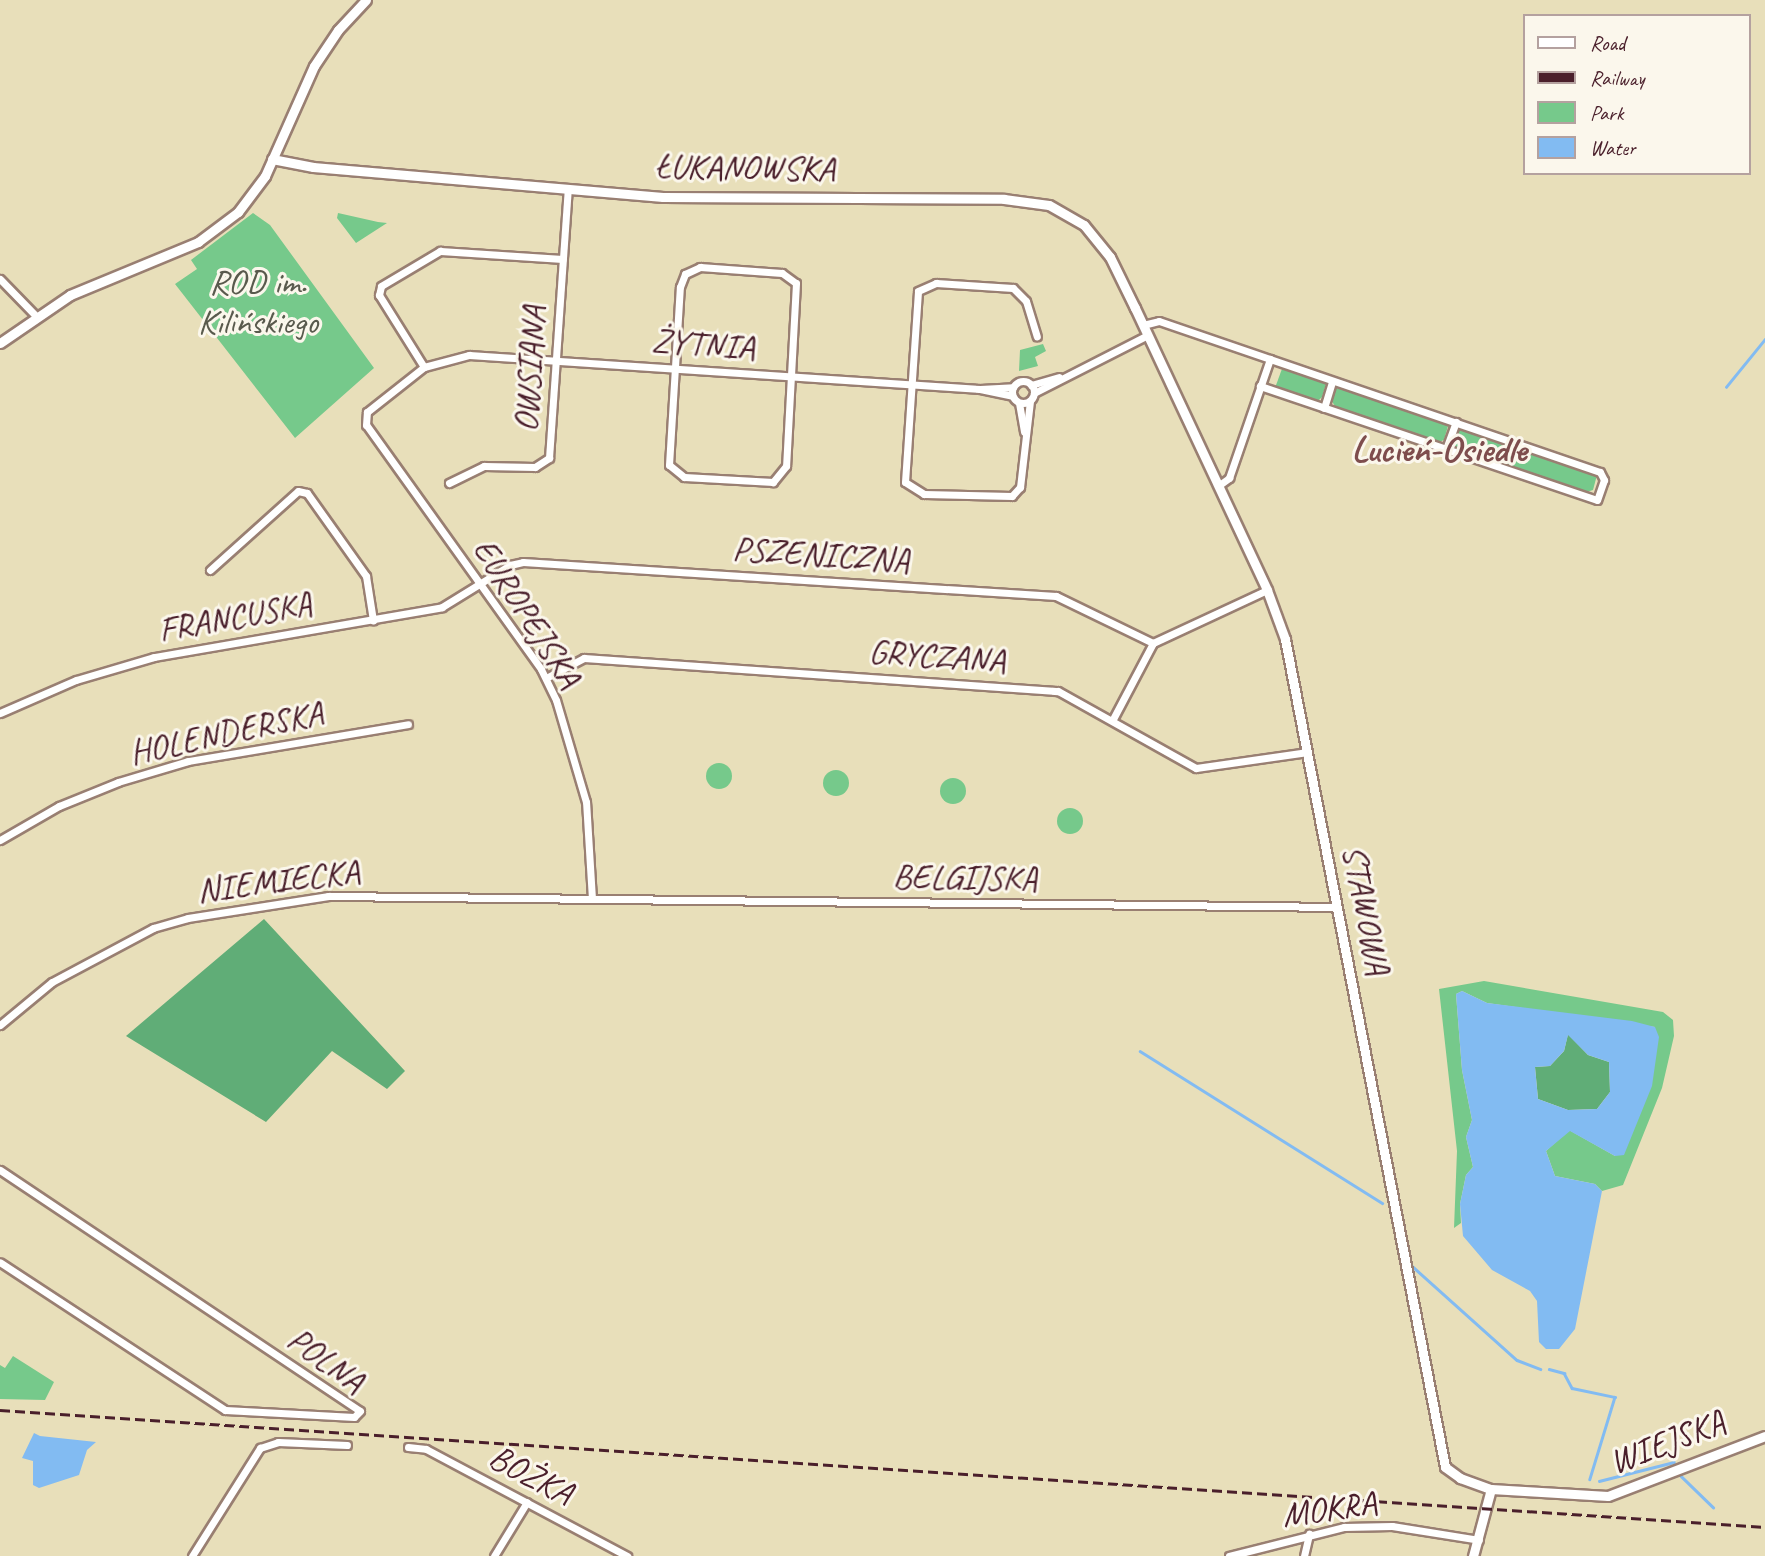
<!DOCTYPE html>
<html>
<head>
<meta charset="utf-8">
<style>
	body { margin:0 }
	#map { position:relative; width:1765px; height:1556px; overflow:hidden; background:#e8dfba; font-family:Caveat,sans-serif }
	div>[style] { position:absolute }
	.green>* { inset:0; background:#76c98b }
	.round { border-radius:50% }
	.forest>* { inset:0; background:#60ad77 }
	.water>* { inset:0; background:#82bbf2 }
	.stream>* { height:2.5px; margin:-1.25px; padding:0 1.25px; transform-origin:1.25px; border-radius:1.25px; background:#82bbf2 }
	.roads { filter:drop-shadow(2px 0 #997f72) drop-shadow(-2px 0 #997f72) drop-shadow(0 2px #997f72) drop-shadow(0 -2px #997f72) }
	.minor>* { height:7px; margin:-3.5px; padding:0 3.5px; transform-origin:3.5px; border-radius:3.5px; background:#fff }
	.minor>.ring { margin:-3.5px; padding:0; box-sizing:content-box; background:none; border:7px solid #fff; border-radius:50% }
	.tertiary>* { height:9px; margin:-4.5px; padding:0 4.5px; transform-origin:4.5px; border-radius:4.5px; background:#fff }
	.rail>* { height:2.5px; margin-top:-1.25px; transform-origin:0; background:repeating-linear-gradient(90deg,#4a1f2b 0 10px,transparent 0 15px) }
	span { translate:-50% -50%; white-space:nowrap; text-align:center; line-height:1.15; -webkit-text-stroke:6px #fbf7ec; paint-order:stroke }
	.street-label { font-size:35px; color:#4a1f2b }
	.park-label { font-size:35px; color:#595a4d }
	.neighbourhood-label { font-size:37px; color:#7e4d4d; font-weight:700 }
	.legend { position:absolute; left:1523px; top:14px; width:228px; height:161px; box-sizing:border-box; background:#fbf7ec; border:2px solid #b4a19f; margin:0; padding:9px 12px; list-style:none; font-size:21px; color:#4a1f2b }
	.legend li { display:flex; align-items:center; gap:14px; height:35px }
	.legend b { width:35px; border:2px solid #b4a19f }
</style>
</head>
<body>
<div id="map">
	<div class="green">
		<div style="clip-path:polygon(253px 213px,270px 225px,374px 368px,295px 438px,175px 284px,197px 269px,191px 260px)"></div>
		<div style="clip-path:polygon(338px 213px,378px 222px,387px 223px,356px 243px,337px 218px)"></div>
		<div style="clip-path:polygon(1043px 344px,1046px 351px,1035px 357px,1038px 366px,1019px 371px,1020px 350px)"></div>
		<div style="clip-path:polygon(1283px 366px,1326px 384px,1322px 397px,1317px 402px,1275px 388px)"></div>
		<div style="clip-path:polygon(1344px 387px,1402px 410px,1429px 416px,1448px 426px,1444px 440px,1437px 443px,1337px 409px,1331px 400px,1335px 389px)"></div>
		<div style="clip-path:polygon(1459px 429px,1587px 470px,1597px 475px,1593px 490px,1583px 493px,1456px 449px,1453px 442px)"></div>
		<div class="round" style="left:706px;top:763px;width:26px;height:26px"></div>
		<div class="round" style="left:823px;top:770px;width:26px;height:26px"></div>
		<div class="round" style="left:940px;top:778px;width:26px;height:26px"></div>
		<div class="round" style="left:1057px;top:808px;width:26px;height:26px"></div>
		<div style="clip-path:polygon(1484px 981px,1663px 1012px,1673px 1020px,1674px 1036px,1662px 1088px,1623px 1185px,1602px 1191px,1595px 1184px,1555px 1176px,1546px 1151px,1569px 1130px,1615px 1156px,1655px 1027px,1487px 1003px,1462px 991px,1456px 994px,1462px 1070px,1472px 1120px,1466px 1137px,1473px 1167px,1466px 1175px,1460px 1204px,1461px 1223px,1454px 1228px,1457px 1151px,1439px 989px)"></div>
		<div style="clip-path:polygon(13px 1356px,54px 1382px,45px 1400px,0 1399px,0 1365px,5px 1368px)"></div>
	</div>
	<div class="forest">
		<div style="clip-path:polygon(264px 919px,405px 1071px,387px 1089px,332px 1051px,266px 1122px,126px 1036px)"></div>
		<div style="clip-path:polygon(1568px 1034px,1588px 1055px,1609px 1062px,1610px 1092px,1597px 1109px,1568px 1110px,1538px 1099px,1535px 1067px,1550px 1066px,1564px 1051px)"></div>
	</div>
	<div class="water">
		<div style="clip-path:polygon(evenodd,1462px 991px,1487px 1003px,1632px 1021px,1655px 1027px,1659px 1037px,1652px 1086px,1624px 1155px,1615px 1156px,1570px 1131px,1546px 1151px,1555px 1176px,1595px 1184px,1602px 1191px,1575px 1329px,1559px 1349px,1546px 1349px,1539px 1342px,1537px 1301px,1530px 1291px,1492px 1270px,1463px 1236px,1460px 1204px,1466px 1175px,1473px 1167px,1466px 1137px,1472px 1120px,1462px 1070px,1456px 994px,1462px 991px,1568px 1035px,1588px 1055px,1609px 1062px,1610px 1092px,1597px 1109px,1568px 1110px,1538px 1099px,1535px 1067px,1550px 1066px,1564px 1051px,1568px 1035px)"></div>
		<div style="clip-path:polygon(34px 1433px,40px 1436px,96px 1442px,87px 1450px,79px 1475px,39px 1488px,33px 1485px,33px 1461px,22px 1458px)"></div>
	</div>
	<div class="stream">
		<div style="left:1726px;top:387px;width:62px;rotate:-50.9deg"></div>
		<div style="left:1140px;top:1051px;width:286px;rotate:32.1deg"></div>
		<div style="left:1411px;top:1265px;width:142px;rotate:41.9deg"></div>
		<div style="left:1517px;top:1360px;width:25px;rotate:21deg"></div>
		<div style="left:1549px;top:1369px;width:16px;rotate:15deg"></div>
		<div style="left:1564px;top:1373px;width:17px;rotate:62deg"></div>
		<div style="left:1572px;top:1388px;width:44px;rotate:11.8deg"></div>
		<div style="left:1615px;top:1397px;width:86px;rotate:107deg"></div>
		<div style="left:1681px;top:1476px;width:45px;rotate:44.1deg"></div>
		<div style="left:1599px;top:1481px;width:77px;rotate:-14.2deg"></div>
	</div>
	<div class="roads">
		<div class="minor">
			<div style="left:700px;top:267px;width:82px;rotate:4.2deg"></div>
			<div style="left:782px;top:273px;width:17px;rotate:36deg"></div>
			<div style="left:796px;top:283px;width:183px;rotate:93.1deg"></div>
			<div style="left:786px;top:466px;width:21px;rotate:129deg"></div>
			<div style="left:773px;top:482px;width:89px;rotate:-176.8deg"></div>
			<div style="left:684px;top:477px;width:19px;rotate:-141deg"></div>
			<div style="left:669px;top:465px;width:178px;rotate:-86.5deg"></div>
			<div style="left:680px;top:287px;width:14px;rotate:-69deg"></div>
			<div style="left:685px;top:274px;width:17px;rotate:-25deg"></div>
			<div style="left:0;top:279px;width:53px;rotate:45.8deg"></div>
			<div style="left:1143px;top:325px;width:16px;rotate:-14deg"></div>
			<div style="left:1159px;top:321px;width:466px;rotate:18.9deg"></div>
			<div style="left:1600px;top:472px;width:9px;rotate:63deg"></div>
			<div style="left:1604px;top:480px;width:21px;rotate:109deg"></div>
			<div style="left:1597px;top:500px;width:356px;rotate:-161.3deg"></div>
			<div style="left:424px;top:367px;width:85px;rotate:-122deg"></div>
			<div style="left:379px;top:295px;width:9px;rotate:-77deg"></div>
			<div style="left:381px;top:286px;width:69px;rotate:-30.7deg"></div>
			<div style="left:440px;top:251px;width:123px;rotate:3.7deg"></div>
			<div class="ring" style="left:1012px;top:381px;width:15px;height:15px"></div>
			<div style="left:1031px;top:385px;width:29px;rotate:-16deg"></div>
			<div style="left:980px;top:389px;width:33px;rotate:-3deg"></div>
			<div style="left:1034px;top:393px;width:128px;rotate:-27deg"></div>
			<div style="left:1030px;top:401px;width:87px;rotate:96.6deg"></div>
			<div style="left:1020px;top:487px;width:12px;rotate:132deg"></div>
			<div style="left:1012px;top:496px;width:88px;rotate:-178.7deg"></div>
			<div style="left:924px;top:494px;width:22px;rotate:-148deg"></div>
			<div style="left:905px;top:482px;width:191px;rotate:-86.1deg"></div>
			<div style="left:918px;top:291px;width:20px;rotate:-24deg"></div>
			<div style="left:936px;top:283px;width:77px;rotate:3.7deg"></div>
			<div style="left:1013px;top:288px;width:18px;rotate:45deg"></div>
			<div style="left:1026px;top:301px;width:37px;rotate:73deg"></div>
			<div style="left:1019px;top:403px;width:29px;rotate:80deg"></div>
			<div style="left:1324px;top:408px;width:28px;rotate:-73deg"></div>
			<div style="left:1446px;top:449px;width:29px;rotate:-70deg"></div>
			<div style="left:449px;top:483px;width:39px;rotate:-26deg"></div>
			<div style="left:484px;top:466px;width:51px;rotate:1.1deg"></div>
			<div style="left:535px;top:467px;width:17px;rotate:-33deg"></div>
			<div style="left:549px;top:458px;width:270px;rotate:-86deg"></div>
			<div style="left:1218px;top:486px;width:14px;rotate:-36deg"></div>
			<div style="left:1229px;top:478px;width:126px;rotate:-71deg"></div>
			<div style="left:210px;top:570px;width:118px;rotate:-41.9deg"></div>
			<div style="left:298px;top:491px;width:9px;rotate:13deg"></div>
			<div style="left:307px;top:493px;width:102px;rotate:54.6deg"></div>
			<div style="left:366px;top:576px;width:45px;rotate:81deg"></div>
			<div style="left:546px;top:678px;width:43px;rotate:-27.8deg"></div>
			<div style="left:584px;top:658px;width:475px;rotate:4deg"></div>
			<div style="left:1058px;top:691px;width:158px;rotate:29.2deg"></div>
			<div style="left:1196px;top:768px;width:113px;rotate:-8.1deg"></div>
			<div style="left:0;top:713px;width:83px;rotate:-23.5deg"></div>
			<div style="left:76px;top:680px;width:81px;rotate:-16.4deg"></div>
			<div style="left:154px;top:657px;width:292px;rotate:-9.8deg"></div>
			<div style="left:442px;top:607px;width:80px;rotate:-31.7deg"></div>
			<div style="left:510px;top:565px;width:13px;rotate:-13deg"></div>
			<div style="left:523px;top:562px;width:534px;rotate:3.65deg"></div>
			<div style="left:1056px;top:596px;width:108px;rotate:25.9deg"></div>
			<div style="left:1113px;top:719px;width:86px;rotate:-62.2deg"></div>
			<div style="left:1153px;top:643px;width:126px;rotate:-24.9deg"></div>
			<div style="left:0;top:840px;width:68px;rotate:-30deg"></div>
			<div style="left:59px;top:806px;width:64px;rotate:-22.1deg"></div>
			<div style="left:118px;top:782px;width:73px;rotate:-16.7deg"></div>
			<div style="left:188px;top:761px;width:223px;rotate:-9.5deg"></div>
			<div style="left:592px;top:899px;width:97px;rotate:-93.5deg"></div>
			<div style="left:586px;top:802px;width:106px;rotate:-106.4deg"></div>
			<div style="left:556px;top:700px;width:34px;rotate:-116deg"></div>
			<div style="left:541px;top:669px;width:300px;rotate:-125.6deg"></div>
			<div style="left:366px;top:425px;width:13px;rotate:-86deg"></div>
			<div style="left:367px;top:412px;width:73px;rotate:-38.3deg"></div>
			<div style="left:424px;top:367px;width:47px;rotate:-14.9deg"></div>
			<div style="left:469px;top:355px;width:512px;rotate:3.81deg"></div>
			<div style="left:980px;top:389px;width:33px;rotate:12deg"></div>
			<div style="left:0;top:1025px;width:67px;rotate:-39.6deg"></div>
			<div style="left:52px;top:982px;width:115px;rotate:-28.1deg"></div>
			<div style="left:153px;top:928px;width:36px;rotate:-16deg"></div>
			<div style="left:188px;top:918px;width:142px;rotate:-8.9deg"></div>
			<div style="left:328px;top:896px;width:1009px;rotate:0.62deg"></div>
			<div style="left:0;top:1170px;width:433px;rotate:33.8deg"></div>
			<div style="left:360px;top:1411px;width:8px;rotate:135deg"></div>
			<div style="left:354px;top:1417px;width:129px;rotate:-176.9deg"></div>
			<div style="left:225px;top:1410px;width:269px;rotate:-146.7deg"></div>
			<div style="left:408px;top:1447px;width:18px;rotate:6deg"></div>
			<div style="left:426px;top:1449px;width:228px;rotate:28deg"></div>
			<div style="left:192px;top:1556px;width:128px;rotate:-57.8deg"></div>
			<div style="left:260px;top:1448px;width:19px;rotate:-18deg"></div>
			<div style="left:278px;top:1442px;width:69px;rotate:2.5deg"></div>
			<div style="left:494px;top:1556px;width:63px;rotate:-58.6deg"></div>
			<div style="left:1229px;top:1556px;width:119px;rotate:-14.2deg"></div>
			<div style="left:1344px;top:1527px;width:48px;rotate:-1.2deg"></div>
			<div style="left:1392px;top:1526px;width:88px;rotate:9.1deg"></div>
			<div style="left:1304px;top:1556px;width:23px;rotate:-77deg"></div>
		</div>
		<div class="tertiary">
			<div style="left:272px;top:159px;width:42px;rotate:11deg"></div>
			<div style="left:313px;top:167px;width:351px;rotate:4.9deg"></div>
			<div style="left:663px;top:197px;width:341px;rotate:0.3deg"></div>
			<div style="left:1004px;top:199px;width:45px;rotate:7.6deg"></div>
			<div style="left:1049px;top:205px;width:40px;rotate:29.7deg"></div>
			<div style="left:1084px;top:225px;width:41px;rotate:50.9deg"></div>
			<div style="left:1110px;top:257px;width:57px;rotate:63.9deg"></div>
			<div style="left:1135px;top:308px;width:311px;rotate:64.9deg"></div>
			<div style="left:1267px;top:590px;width:52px;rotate:69.8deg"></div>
			<div style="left:1285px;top:639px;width:843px;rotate:79.06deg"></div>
			<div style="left:1445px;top:1467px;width:19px;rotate:36deg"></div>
			<div style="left:1460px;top:1478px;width:33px;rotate:20deg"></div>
			<div style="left:1491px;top:1489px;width:117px;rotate:3.4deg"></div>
			<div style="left:1608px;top:1496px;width:168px;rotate:-20.9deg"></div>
			<div style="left:0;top:343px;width:85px;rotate:-34.4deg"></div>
			<div style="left:70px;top:295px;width:139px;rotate:-22.5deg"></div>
			<div style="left:198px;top:242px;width:50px;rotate:-36.9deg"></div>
			<div style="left:238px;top:212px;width:45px;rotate:-53.1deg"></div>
			<div style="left:265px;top:176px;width:120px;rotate:-66deg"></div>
			<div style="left:314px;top:66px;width:43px;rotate:-56.3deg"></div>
			<div style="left:338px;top:30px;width:41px;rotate:-47deg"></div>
			<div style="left:1473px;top:1556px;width:69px;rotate:-75deg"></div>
		</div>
	</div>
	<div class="rail">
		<div style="left:0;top:1410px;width:1769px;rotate:3.79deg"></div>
	</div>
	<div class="street-label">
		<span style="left:745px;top:168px;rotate:1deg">ŁUKANOWSKA</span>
		<span style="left:703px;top:344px;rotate:4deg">ŻYTNIA</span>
		<span style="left:530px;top:369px;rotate:-86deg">OWSIANA</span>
		<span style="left:821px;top:555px;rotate:4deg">PSZENICZNA</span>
		<span style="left:527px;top:613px;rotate:57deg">EUROPEJSKA</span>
		<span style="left:235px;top:617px;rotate:-10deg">FRANCUSKA</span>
		<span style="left:937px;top:656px;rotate:4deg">GRYCZANA</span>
		<span style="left:226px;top:733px;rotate:-12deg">HOLENDERSKA</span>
		<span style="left:965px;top:878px;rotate:1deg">BELGIJSKA</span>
		<span style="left:278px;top:881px;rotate:-7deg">NIEMIECKA</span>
		<span style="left:1366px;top:910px;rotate:79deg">STAWOWA</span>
		<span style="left:326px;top:1360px;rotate:36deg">POLNA</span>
		<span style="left:1667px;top:1442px;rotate:-21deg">WIEJSKA</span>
		<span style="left:531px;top:1475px;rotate:28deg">BOŻKA</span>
		<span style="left:1329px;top:1509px;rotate:-8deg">MOKRA</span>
	</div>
	<div class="park-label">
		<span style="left:258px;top:302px">ROD im.<br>Kilińskiego</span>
	</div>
	<div class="neighbourhood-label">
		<span style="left:1439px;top:449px">Lucień-Osiedle</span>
	</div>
	<ul class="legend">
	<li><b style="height:9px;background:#fff"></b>Road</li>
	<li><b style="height:9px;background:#4a1f2b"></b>Railway</li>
	<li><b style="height:19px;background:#76c98b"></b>Park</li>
	<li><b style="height:19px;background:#82bbf2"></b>Water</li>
	</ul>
</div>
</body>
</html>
